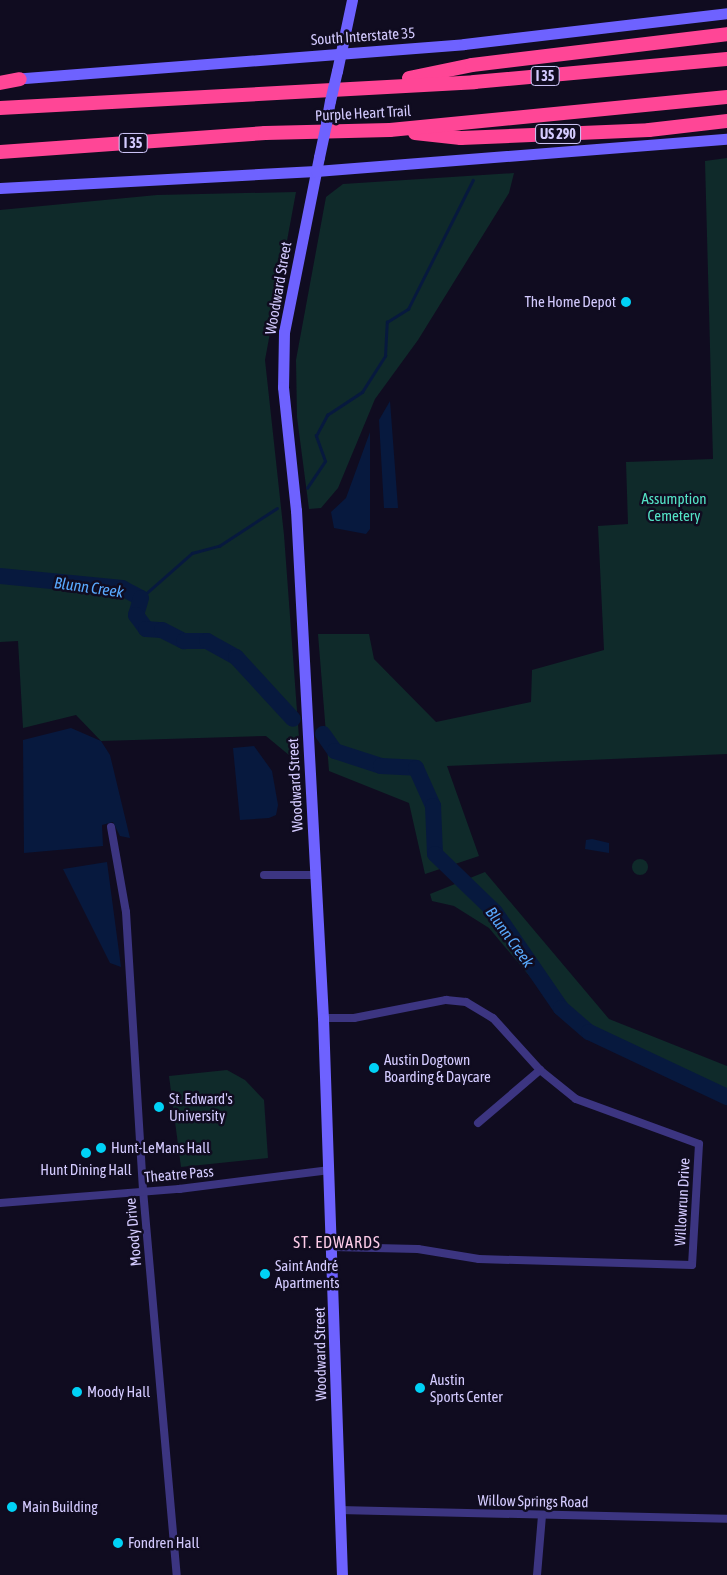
<!DOCTYPE html>
<html>
<head>
<meta charset="utf-8">
<style>
	body { margin:0 }
	#map { position:relative; width:727px; height:1575px; overflow:hidden; background:#100c20; font-family:"Asap Condensed",sans-serif }
	div>[style] { position:absolute }
	.green>* { inset:0; background:#0f2a2a }
	.round { border-radius:50% }
	.water>* { inset:0; background:#07193e }
	.stream>* { height:2.5px; margin:-1.25px; padding:0 1.25px; transform-origin:1.25px; border-radius:1.25px; background:#07193e }
	.river>* { height:16px; margin:-8px; padding:0 8px; transform-origin:8px; border-radius:8px; background:#07193e }
	.street>* { height:8px; margin:-4px; padding:0 4px; transform-origin:4px; border-radius:4px; background:#3c3581 }
	.secondary>* { height:11px; margin:-5.5px; padding:0 5.5px; transform-origin:5.5px; border-radius:5.5px; background:#6e62ff }
	.highway>* { height:14px; margin:-7px; padding:0 7px; transform-origin:7px; border-radius:7px; background:#ff4696 }
	.secondary-bridge>* { height:11px; margin:-5.5px; padding:0 5.5px; transform-origin:5.5px; border-radius:5.5px; background:#6e62ff }
	.dots>* { width:14px; height:14px; translate:-50% -50%; box-sizing:border-box; border:2px solid #100c20; border-radius:50% }
	span { translate:-50% -50%; white-space:nowrap; text-align:center; line-height:1.15; -webkit-text-stroke:5px #100c20; paint-order:stroke }
	.shield-label span { padding:1px 4px; background:#100c20; border:1px solid; border-radius:4px; -webkit-text-stroke-width:0 }
	.shield-label { font-size:14px; color:#d4cbff; font-weight:700 }
	.street-label { font-size:15px; color:#d4cbff }
	.poi-label { font-size:15px; color:#d4cbff }
	.right { translate:-100% -50%; text-align:right }
	.left { translate:0 -50%; text-align:left }
	.park-label { font-size:15px; color:#54e3c6 }
	.water-label { font-size:16px; color:#59aaff; font-style:italic }
	.neighbourhood-label { font-size:16px; color:#ffcdea; letter-spacing:1px }
</style>
</head>
<body>
<div id="map">
	<div class="green">
		<div style="clip-path:polygon(727px 158px,727px 754px,447px 766px,479px 856px,425px 874px,409px 803px,329px 771px,318px 634px,369px 634px,374px 659px,436px 722px,531px 702px,532px 670px,604px 650px,598px 526px,628px 524px,626px 462px,713px 459px,705px 161px)"></div>
		<div style="clip-path:polygon(514px 173px,509px 193px,418px 340px,375px 399px,338px 488px,321px 508px,309px 509px,297px 417px,296px 360px,326px 197px,343px 184px)"></div>
		<div style="clip-path:polygon(296px 192px,265px 360px,284px 535px,301px 765px,266px 736px,101px 741px,76px 715px,23px 728px,18px 641px,0 642px,0 210px,157px 195px)"></div>
		<div class="round" style="left:632px;top:859px;width:16px;height:16px"></div>
		<div style="clip-path:polygon(485px 872px,609px 1019px,727px 1066px,727px 1104px,595px 1039px,558px 1010px,489px 928px,454px 906px,432px 901px,430px 894px)"></div>
		<div style="clip-path:polygon(227px 1070px,245px 1080px,264px 1100px,268px 1158px,181px 1167px,169px 1076px)"></div>
	</div>
	<div class="water">
		<div style="clip-path:polygon(390px 401px,398px 508px,384px 508px,379px 420px)"></div>
		<div style="clip-path:polygon(370px 432px,370px 529px,366px 534px,334px 528px,331px 512px,346px 498px)"></div>
		<div style="clip-path:polygon(71px 728px,101px 741px,110px 755px,130px 838px,120px 836px,113px 822px,102px 825px,103px 846px,24px 853px,23px 740px)"></div>
		<div style="clip-path:polygon(254px 746px,272px 771px,278px 805px,276px 815px,269px 818px,240px 820px,233px 748px)"></div>
		<div style="clip-path:polygon(592px 839px,609px 843px,609px 853px,585px 849px,586px 840px)"></div>
		<div style="clip-path:polygon(107px 862px,121px 967px,110px 963px,63px 869px)"></div>
	</div>
	<div class="stream">
		<div style="left:307px;top:488px;width:32px;rotate:-56deg"></div>
		<div style="left:325px;top:461px;width:27px;rotate:-110deg"></div>
		<div style="left:316px;top:436px;width:24px;rotate:-62deg"></div>
		<div style="left:327px;top:415px;width:42px;rotate:-33.3deg"></div>
		<div style="left:362px;top:392px;width:43px;rotate:-57.4deg"></div>
		<div style="left:385px;top:356px;width:34px;rotate:-87deg"></div>
		<div style="left:387px;top:322px;width:25px;rotate:-32deg"></div>
		<div style="left:408px;top:309px;width:144px;rotate:-63.3deg"></div>
		<div style="left:141px;top:598px;width:68px;rotate:-41.4deg"></div>
		<div style="left:192px;top:553px;width:28px;rotate:-15deg"></div>
		<div style="left:219px;top:546px;width:69px;rotate:-33.2deg"></div>
	</div>
	<div class="river">
		<div style="left:0;top:576px;width:123px;rotate:5.6deg"></div>
		<div style="left:122px;top:588px;width:21px;rotate:28deg"></div>
		<div style="left:141px;top:598px;width:18px;rotate:106deg"></div>
		<div style="left:136px;top:615px;width:17px;rotate:54deg"></div>
		<div style="left:146px;top:629px;width:16px;rotate:4deg"></div>
		<div style="left:162px;top:630px;width:25px;rotate:27deg"></div>
		<div style="left:184px;top:641px;width:23px"></div>
		<div style="left:207px;top:641px;width:33px;rotate:29deg"></div>
		<div style="left:236px;top:657px;width:84px;rotate:47.4deg"></div>
		<div style="left:323px;top:734px;width:21px;rotate:55deg"></div>
		<div style="left:335px;top:751px;width:48px;rotate:18.1deg"></div>
		<div style="left:381px;top:766px;width:35px;rotate:3deg"></div>
		<div style="left:416px;top:768px;width:42px;rotate:65.9deg"></div>
		<div style="left:433px;top:806px;width:48px;rotate:87.6deg"></div>
		<div style="left:435px;top:854px;width:83px;rotate:44deg"></div>
		<div style="left:495px;top:912px;width:116px;rotate:55.5deg"></div>
		<div style="left:561px;top:1008px;width:37px;rotate:41deg"></div>
		<div style="left:589px;top:1032px;width:153px;rotate:25.2deg"></div>
	</div>
	<div class="street">
		<div style="left:111px;top:827px;width:86px;rotate:80deg"></div>
		<div style="left:126px;top:912px;width:279px;rotate:86.5deg"></div>
		<div style="left:143px;top:1190px;width:386px;rotate:85deg"></div>
		<div style="left:264px;top:875px;width:50px"></div>
		<div style="left:323px;top:1018px;width:31px"></div>
		<div style="left:354px;top:1018px;width:94px;rotate:-11.1deg"></div>
		<div style="left:446px;top:1000px;width:20px;rotate:6deg"></div>
		<div style="left:466px;top:1002px;width:31px;rotate:31deg"></div>
		<div style="left:493px;top:1018px;width:70px;rotate:47.9deg"></div>
		<div style="left:540px;top:1070px;width:46px;rotate:38.9deg"></div>
		<div style="left:576px;top:1099px;width:131px;rotate:20.1deg"></div>
		<div style="left:699px;top:1144px;width:121px;rotate:93.3deg"></div>
		<div style="left:692px;top:1265px;width:213px;rotate:-178.4deg"></div>
		<div style="left:479px;top:1259px;width:62px;rotate:-170.7deg"></div>
		<div style="left:418px;top:1249px;width:86px;rotate:-178.7deg"></div>
		<div style="left:478px;top:1123px;width:82px;rotate:-40.5deg"></div>
		<div style="left:0;top:1203px;width:180px;rotate:-4.5deg"></div>
		<div style="left:179px;top:1189px;width:152px;rotate:-7.2deg"></div>
		<div style="left:339px;top:1510px;width:388px;rotate:1.3deg"></div>
		<div style="left:537px;top:1575px;width:60px;rotate:-85.2deg"></div>
	</div>
	<div class="secondary">
		<div style="left:337px;top:71px;width:73px;rotate:-78.1deg"></div>
		<div style="left:12px;top:79px;width:453px;rotate:-4.4deg"></div>
		<div style="left:464px;top:44px;width:265px;rotate:-6.7deg"></div>
		<div style="left:326px;top:123px;width:22px;rotate:-80deg"></div>
		<div style="left:319px;top:157px;width:178px;rotate:101.3deg"></div>
		<div style="left:284px;top:332px;width:55px;rotate:91deg"></div>
		<div style="left:283px;top:387px;width:124px;rotate:84deg"></div>
		<div style="left:296px;top:510px;width:509px;rotate:86.96deg"></div>
		<div style="left:323px;top:1018px;width:557px;rotate:88.05deg"></div>
		<div style="left:0;top:188px;width:316px;rotate:-3.1deg"></div>
		<div style="left:316px;top:171px;width:412px;rotate:-4.5deg"></div>
	</div>
	<div class="highway">
		<div style="left:409px;top:78px;width:64px;rotate:-11.7deg"></div>
		<div style="left:472px;top:65px;width:257px;rotate:-6.9deg"></div>
		<div style="left:0;top:83px;width:20px;rotate:-11deg"></div>
		<div style="left:0;top:108px;width:475px;rotate:-3.1deg"></div>
		<div style="left:474px;top:82px;width:254px;rotate:-5.2deg"></div>
		<div style="left:415px;top:133px;width:46px;rotate:6.2deg"></div>
		<div style="left:461px;top:138px;width:188px;rotate:-2.4deg"></div>
		<div style="left:649px;top:130px;width:79px;rotate:-6.6deg"></div>
		<div style="left:0;top:152px;width:266px;rotate:-4.1deg"></div>
		<div style="left:265px;top:133px;width:125px;rotate:-1.4deg"></div>
		<div style="left:390px;top:130px;width:339px;rotate:-5.6deg"></div>
	</div>
	<div class="secondary-bridge">
		<div style="left:330px;top:101px;width:31px;rotate:-77deg"></div>
		<div style="left:319px;top:157px;width:35px;rotate:-78deg"></div>
	</div>
	<div class="dots">
		<div style="left:626px;top:302px;background:#00d2f6"></div>
		<div style="left:374px;top:1068px;background:#00d2f6"></div>
		<div style="left:159px;top:1107px;background:#00d2f6"></div>
		<div style="left:101px;top:1148px;background:#00d2f6"></div>
		<div style="left:86px;top:1153px;background:#00d2f6"></div>
		<div style="left:265px;top:1274px;background:#00d2f6"></div>
		<div style="left:420px;top:1388px;background:#00d2f6"></div>
		<div style="left:77px;top:1392px;background:#00d2f6"></div>
		<div style="left:12px;top:1507px;background:#00d2f6"></div>
		<div style="left:118px;top:1543px;background:#00d2f6"></div>
	</div>
	<div class="shield-label">
		<span style="left:545px;top:76px">I 35</span>
		<span style="left:558px;top:134px">US 290</span>
		<span style="left:133px;top:143px">I 35</span>
	</div>
	<div class="street-label">
		<span style="left:363px;top:36px;rotate:-4deg">South Interstate 35</span>
		<span style="left:363px;top:113px;rotate:-3deg">Purple Heart Trail</span>
		<span style="left:278px;top:288px;rotate:-80deg">Woodward Street</span>
		<span style="left:295px;top:785px;rotate:-93deg">Woodward Street</span>
		<span style="left:179px;top:1174px;rotate:-5deg">Theatre Pass</span>
		<span style="left:682px;top:1202px;rotate:-87deg">Willowrun Drive</span>
		<span style="left:133px;top:1232px;rotate:-95deg">Moody Drive</span>
		<span style="left:320px;top:1354px;rotate:-91deg">Woodward Street</span>
		<span style="left:533px;top:1501px;rotate:1deg">Willow Springs Road</span>
	</div>
	<div class="poi-label">
		<span class="right" style="left:616px;top:302px">The Home Depot</span>
		<span class="left" style="left:384px;top:1068px">Austin Dogtown<br>Boarding &amp; Daycare</span>
		<span class="left" style="left:169px;top:1107px">St. Edward's<br>University</span>
		<span class="left" style="left:111px;top:1148px">Hunt-LeMans Hall</span>
		<span style="left:86px;top:1170px">Hunt Dining Hall</span>
		<span class="left" style="left:275px;top:1274px">Saint André<br>Apartments</span>
		<span class="left" style="left:430px;top:1388px">Austin<br>Sports Center</span>
		<span class="left" style="left:87px;top:1392px">Moody Hall</span>
		<span class="left" style="left:22px;top:1507px">Main Building</span>
		<span class="left" style="left:128px;top:1543px">Fondren Hall</span>
	</div>
	<div class="park-label">
		<span style="left:674px;top:507px">Assumption<br>Cemetery</span>
	</div>
	<div class="water-label">
		<span style="left:89px;top:587px;rotate:8deg">Blunn Creek</span>
		<span style="left:510px;top:937px;rotate:54deg">Blunn Creek</span>
	</div>
	<div class="neighbourhood-label">
		<span style="left:337px;top:1242px">ST. EDWARDS</span>
	</div>
</div>
</body>
</html>
